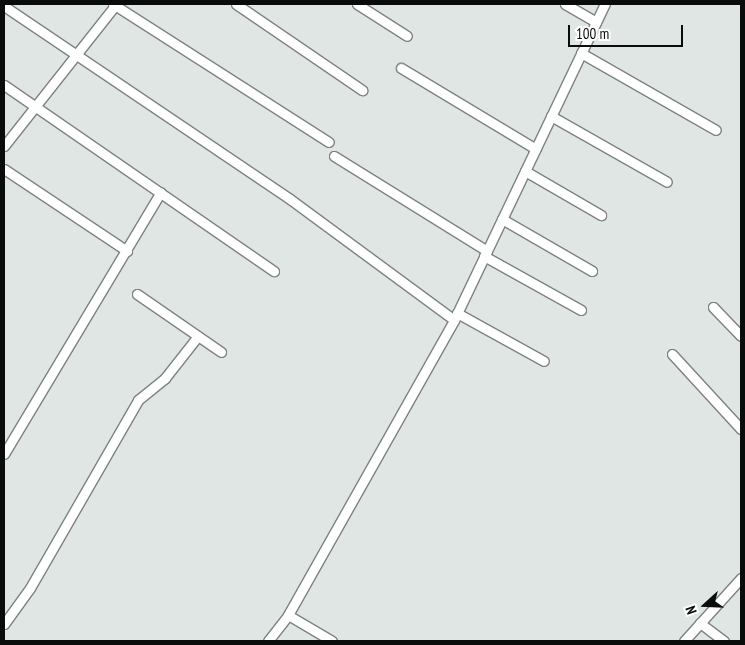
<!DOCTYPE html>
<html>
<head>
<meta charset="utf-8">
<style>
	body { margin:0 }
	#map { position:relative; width:745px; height:645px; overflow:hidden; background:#e0e6e4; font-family:"PT Sans Narrow",sans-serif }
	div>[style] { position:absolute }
	.roads { filter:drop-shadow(1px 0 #7d8281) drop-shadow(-1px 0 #7d8281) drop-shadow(0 1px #7d8281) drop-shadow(0 -1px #7d8281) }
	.minor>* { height:9px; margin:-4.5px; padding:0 4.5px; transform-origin:4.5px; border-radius:4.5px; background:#fff }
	span { translate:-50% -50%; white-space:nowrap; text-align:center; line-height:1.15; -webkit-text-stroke:4.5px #fff; paint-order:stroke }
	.frame { position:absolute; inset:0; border:5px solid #0a0c0c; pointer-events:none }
	.north { position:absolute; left:680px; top:580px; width:50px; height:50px; -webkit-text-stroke:4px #fff; paint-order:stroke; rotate:250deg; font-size:14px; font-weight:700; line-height:20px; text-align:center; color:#0a0c0c }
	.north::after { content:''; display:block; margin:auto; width:18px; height:22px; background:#0a0c0c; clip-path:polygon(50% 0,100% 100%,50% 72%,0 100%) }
	.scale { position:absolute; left:568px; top:25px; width:115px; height:22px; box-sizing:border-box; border:2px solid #0a0c0c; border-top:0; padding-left:6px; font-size:15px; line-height:18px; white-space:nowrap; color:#0a0c0c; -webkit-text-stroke:4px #fff; paint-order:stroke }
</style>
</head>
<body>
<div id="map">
	<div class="roads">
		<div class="minor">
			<div style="left:113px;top:4px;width:256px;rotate:32.6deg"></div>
			<div style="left:236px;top:4px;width:153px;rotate:34.3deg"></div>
			<div style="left:357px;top:4px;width:59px;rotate:32.6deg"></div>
			<div style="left:565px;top:4px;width:36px;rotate:30deg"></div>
			<div style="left:4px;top:6px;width:345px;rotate:34deg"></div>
			<div style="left:290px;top:199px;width:204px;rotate:36.4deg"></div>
			<div style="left:581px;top:53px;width:155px;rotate:29.7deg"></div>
			<div style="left:401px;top:68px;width:157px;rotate:31deg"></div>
			<div style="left:4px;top:85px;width:328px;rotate:34.6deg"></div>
			<div style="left:551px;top:116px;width:133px;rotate:29.6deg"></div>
			<div style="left:4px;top:146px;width:181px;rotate:-51.7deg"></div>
			<div style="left:334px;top:156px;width:180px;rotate:31.8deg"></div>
			<div style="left:4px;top:169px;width:148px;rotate:33.7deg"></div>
			<div style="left:525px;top:171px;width:88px;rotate:30.1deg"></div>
			<div style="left:502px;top:219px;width:104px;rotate:30deg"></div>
			<div style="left:484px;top:256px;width:111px;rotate:29.1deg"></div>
			<div style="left:137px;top:294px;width:102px;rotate:34.6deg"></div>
			<div style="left:713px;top:307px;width:40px;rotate:46deg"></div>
			<div style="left:457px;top:313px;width:99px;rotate:28.9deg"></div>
			<div style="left:672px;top:354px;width:102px;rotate:47.4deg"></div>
			<div style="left:4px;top:454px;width:305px;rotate:-59.1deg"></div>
			<div style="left:288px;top:615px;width:51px;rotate:30.6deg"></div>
			<div style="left:700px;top:623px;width:30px;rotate:37deg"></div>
			<div style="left:4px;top:624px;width:44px;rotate:-54.2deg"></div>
			<div style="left:30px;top:588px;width:217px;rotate:-60.1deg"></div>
			<div style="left:138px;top:400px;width:35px;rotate:-39deg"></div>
			<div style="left:165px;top:378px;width:53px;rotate:-51.8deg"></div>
			<div style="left:268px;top:641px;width:33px;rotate:-52deg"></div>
			<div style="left:288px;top:615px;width:338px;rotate:-60.6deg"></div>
			<div style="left:454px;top:320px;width:350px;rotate:-64.5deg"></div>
			<div style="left:684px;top:641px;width:85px;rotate:-47.9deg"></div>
		</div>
	</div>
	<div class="frame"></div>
	<div class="north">N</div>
	<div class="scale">100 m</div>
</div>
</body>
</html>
